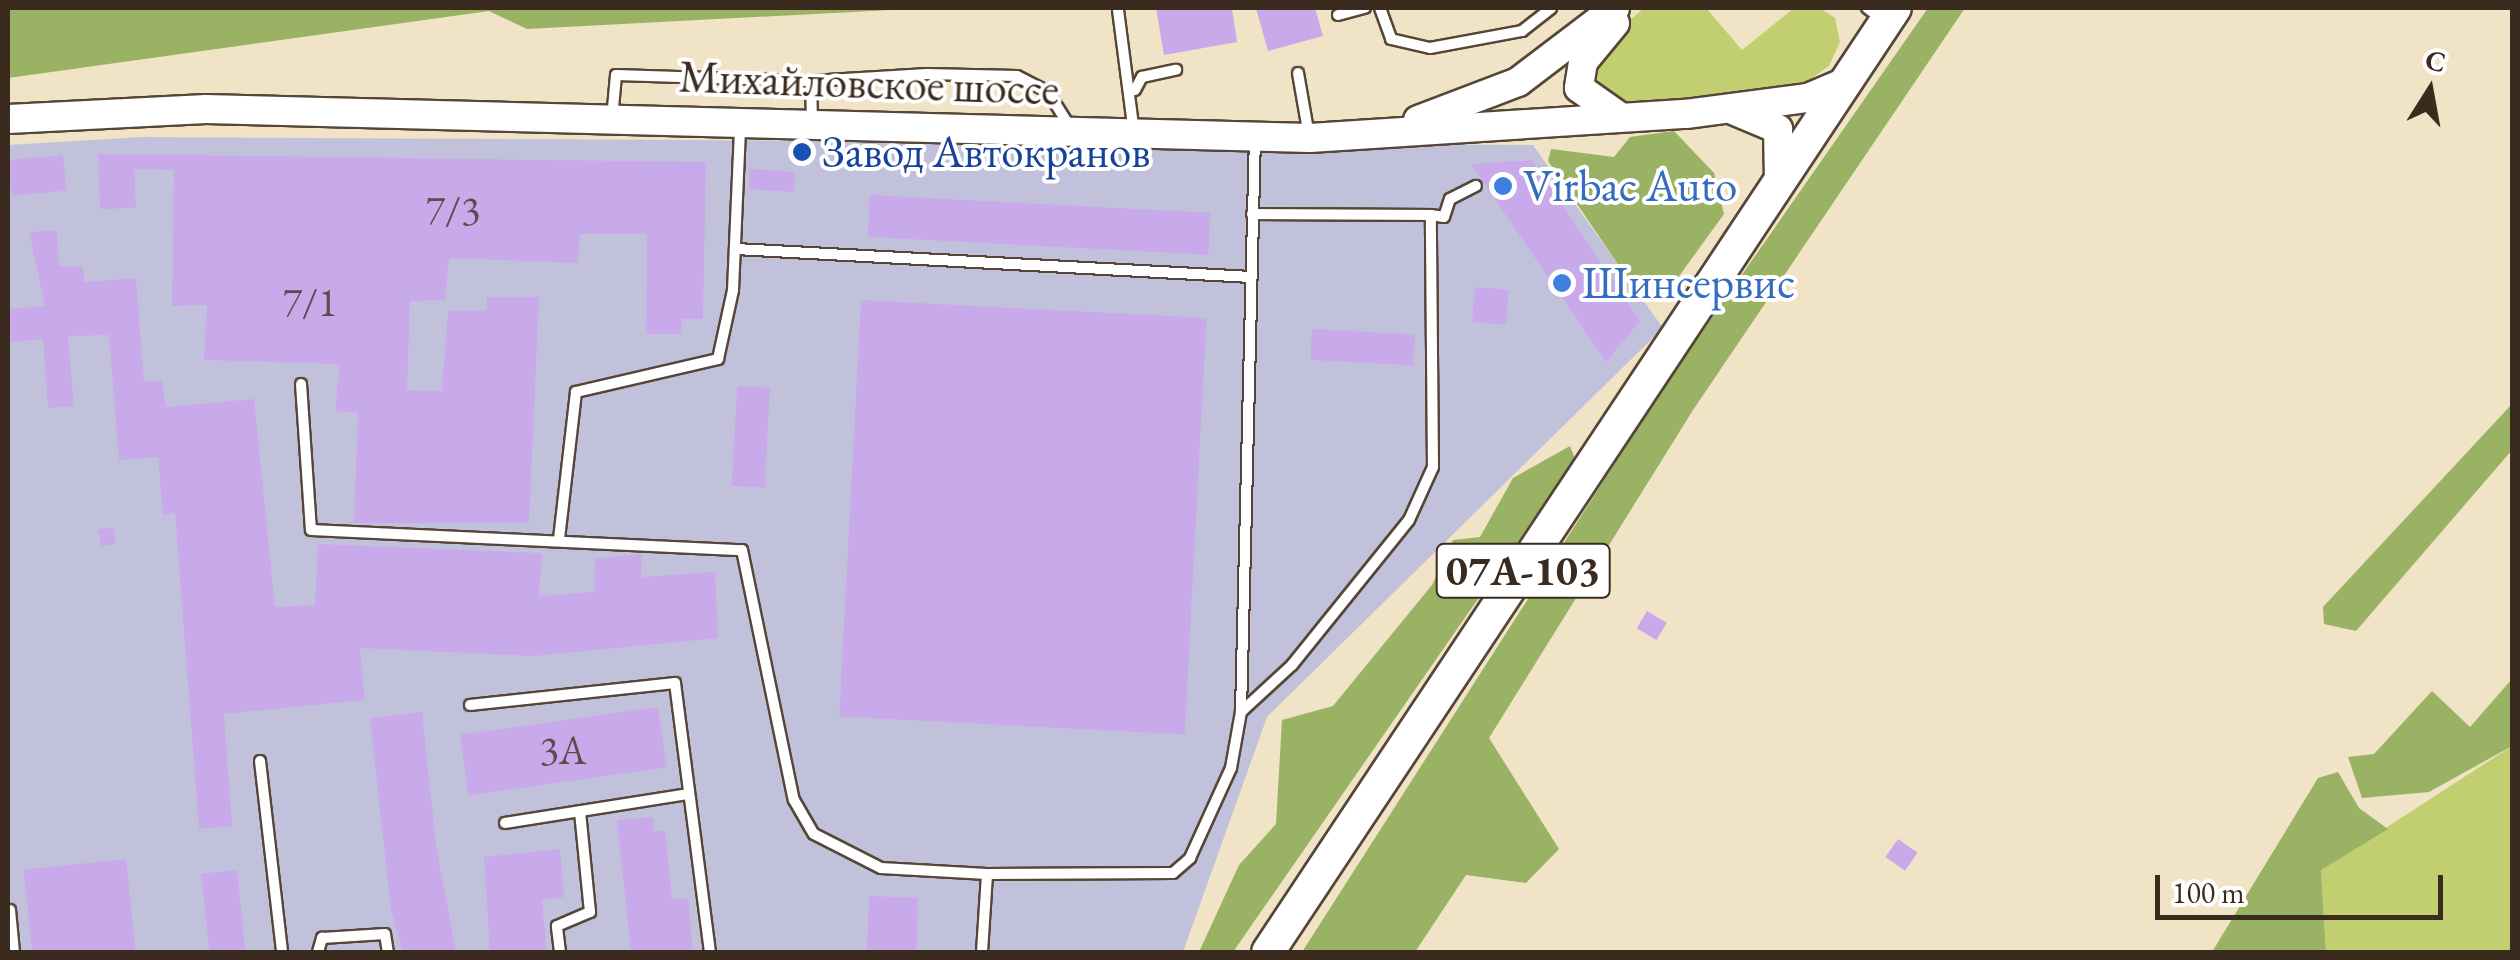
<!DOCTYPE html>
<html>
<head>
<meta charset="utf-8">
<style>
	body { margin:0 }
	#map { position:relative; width:2520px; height:960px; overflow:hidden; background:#f0e3c6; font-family:"EB Garamond",serif }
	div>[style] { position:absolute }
	.industrial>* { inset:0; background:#c2c1dc }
	.green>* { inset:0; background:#c2cf71 }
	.forest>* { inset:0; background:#99b263 }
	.building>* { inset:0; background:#c8aaeb; transform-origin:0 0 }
	.roads { filter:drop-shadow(2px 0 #564637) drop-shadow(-2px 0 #564637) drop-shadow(0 2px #564637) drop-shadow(0 -2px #564637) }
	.service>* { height:10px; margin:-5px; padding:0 5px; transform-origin:5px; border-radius:5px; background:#fff }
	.secondary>* { height:28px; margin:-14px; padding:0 14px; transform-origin:14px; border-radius:14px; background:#fff }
	.primary>* { height:32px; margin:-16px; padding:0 16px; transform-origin:16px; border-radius:16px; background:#fff }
	.dots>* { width:28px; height:28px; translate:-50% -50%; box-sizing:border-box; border:5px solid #fff; border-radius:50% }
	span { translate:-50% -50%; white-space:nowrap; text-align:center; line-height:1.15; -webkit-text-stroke:8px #fff; paint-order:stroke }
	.number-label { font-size:40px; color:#5e4a51 }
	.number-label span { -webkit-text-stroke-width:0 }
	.shield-label span { padding:2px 8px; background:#fff; border:2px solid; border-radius:8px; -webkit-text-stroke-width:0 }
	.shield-label { font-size:42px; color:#3b2a1e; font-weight:700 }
	.street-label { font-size:45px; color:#3b2a1e }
	.transit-label { font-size:45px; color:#164399 }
	.left { translate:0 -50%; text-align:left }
	.shop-label { font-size:45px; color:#366cbe }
	.frame { position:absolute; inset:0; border:10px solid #3b2a1e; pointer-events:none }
	.north { position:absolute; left:2380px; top:40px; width:100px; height:100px; -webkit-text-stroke:8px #fff; paint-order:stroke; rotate:11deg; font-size:28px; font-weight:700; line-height:40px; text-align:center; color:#3b2a1e }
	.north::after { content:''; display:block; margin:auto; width:35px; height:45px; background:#3b2a1e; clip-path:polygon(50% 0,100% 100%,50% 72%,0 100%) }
	.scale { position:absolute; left:2155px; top:875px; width:288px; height:45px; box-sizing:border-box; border:5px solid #3b2a1e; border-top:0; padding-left:12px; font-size:30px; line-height:35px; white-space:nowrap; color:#3b2a1e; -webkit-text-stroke:8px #fff; paint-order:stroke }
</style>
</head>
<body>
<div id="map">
	<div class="industrial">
		<div style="clip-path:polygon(142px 137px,1533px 145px,1663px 328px,1267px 717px,1183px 952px,8px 952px,8px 145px)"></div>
	</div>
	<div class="green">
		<div style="clip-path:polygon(1644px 8px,1706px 8px,1742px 50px,1794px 8px,1820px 8px,1835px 18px,1840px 42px,1829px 66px,1788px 95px,1631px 106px,1596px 86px,1593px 72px,1602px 44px)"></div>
		<div style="clip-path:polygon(2512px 746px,2512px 952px,2326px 952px,2321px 870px)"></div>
	</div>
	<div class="forest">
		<div style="clip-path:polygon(8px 8px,929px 8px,527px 29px,489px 11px,8px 78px)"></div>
		<div style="clip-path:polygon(1928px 8px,1965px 8px,1693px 410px,1489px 738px,1559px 849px,1526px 883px,1466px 875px,1415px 952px,1302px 952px,1665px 385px)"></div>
		<div style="clip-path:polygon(1674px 131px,1714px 173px,1724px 214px,1664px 297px,1642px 300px,1548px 161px,1551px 149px,1614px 157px,1630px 137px)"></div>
		<div style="clip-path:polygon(2512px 404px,2512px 450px,2356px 631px,2324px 624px,2323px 607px)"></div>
		<div style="clip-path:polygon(1570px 446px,1575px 459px,1233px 952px,1199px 952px,1239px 865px,1276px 824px,1282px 720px,1333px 706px,1432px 585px,1453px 540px,1480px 537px,1513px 478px)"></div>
		<div style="clip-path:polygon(2512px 679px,2512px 746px,2429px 792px,2362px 798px,2348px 757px,2374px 754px,2432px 691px,2470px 727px)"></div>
		<div style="clip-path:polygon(2338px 772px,2359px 808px,2388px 829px,2321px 870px,2326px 952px,2212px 952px,2318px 778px)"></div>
	</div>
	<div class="building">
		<div style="clip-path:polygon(1156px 8px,1232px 8px,1237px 42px,1164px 55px)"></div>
		<div style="clip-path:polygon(1256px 8px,1315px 8px,1323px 36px,1268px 51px)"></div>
		<div style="clip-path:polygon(98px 154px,706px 162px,703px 319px,682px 319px,681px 334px,646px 334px,647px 234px,580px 234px,578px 263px,449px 258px,445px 300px,410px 301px,407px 390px,442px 391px,448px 311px,487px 310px,487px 297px,539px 297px,529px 523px,354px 523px,358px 413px,335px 411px,340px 364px,204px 360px,207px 305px,172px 306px,174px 170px,134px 169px,136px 208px,100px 209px)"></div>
		<div style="left:63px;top:155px;width:36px;height:55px;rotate:85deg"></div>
		<div style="clip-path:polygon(1532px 160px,1640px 321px,1606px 362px,1471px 164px)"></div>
		<div style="left:750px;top:169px;width:45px;height:20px;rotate:4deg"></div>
		<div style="left:870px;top:195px;width:341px;height:42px;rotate:3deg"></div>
		<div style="clip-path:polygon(57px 230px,59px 267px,83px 266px,84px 282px,136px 278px,144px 382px,162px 380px,166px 407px,254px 399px,275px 607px,315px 605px,318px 544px,542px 553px,539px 596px,594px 592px,595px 559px,642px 554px,641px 577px,715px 572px,718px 638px,534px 656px,360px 648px,365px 700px,224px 714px,232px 826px,199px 829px,175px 512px,163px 515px,158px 457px,119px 460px,109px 335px,68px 336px,74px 406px,48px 408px,43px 339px,8px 342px,8px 309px,45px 306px,29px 232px)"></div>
		<div style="left:1475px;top:287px;width:34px;height:35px;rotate:5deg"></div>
		<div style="left:861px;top:300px;width:346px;height:417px;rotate:3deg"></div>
		<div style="left:1312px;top:329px;width:103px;height:31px;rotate:3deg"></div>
		<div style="left:737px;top:386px;width:33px;height:100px;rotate:3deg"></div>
		<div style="left:113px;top:527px;width:17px;height:15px;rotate:80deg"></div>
		<div style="left:1647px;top:611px;width:23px;height:20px;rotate:31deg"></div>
		<div style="left:658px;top:707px;width:61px;height:200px;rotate:82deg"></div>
		<div style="clip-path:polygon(422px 712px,436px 845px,456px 952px,403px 952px,391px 910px,370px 718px)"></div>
		<div style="clip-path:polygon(653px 817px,654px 832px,665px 830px,672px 899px,688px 898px,693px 952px,631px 952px,617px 820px)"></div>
		<div style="left:1898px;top:839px;width:24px;height:22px;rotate:35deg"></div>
		<div style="clip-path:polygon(560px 849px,564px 897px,542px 900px,547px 952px,490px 952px,484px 857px)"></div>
		<div style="left:126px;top:859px;width:94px;height:103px;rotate:84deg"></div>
		<div style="left:237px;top:870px;width:82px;height:36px;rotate:84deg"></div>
		<div style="left:869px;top:896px;width:49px;height:56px;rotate:2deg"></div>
	</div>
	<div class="roads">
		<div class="service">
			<div style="left:1380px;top:8px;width:33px;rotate:70deg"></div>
			<div style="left:1391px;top:39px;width:40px;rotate:13deg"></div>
			<div style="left:1430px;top:48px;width:94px;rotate:-10.5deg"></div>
			<div style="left:1522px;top:31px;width:37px;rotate:-38deg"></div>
			<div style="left:1867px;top:8px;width:19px;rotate:36deg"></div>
			<div style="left:1118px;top:10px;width:124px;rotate:82.6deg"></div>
			<div style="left:1338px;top:15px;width:28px;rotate:-15deg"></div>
			<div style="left:1298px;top:73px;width:64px;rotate:80.1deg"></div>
			<div style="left:1135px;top:90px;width:15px;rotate:-62deg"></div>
			<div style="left:1142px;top:77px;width:35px;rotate:-12deg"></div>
			<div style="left:612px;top:119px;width:44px;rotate:-84.8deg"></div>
			<div style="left:616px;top:75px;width:195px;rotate:1.8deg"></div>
			<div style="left:812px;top:122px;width:41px;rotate:-91.4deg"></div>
			<div style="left:811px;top:81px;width:116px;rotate:-3.5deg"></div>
			<div style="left:927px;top:74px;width:90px;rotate:1.3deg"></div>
			<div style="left:1017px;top:76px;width:35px;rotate:27deg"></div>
			<div style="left:1048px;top:92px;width:41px;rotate:57.8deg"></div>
			<div style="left:1431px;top:215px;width:13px;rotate:9deg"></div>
			<div style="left:1444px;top:217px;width:19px;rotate:-72deg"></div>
			<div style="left:1450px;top:199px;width:29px;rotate:-27deg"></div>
			<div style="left:736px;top:249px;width:516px;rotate:3.11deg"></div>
			<div style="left:301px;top:384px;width:146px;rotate:86.1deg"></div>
			<div style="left:311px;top:530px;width:431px;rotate:2.7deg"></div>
			<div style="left:742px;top:550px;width:255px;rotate:78.3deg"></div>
			<div style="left:794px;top:800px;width:39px;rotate:60deg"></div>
			<div style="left:814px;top:834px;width:75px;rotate:26.9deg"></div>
			<div style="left:881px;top:868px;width:106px;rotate:3.2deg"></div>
			<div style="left:559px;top:539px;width:148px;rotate:-83.4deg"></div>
			<div style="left:576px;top:392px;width:146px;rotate:-13.1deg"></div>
			<div style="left:718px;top:359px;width:71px;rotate:-77.7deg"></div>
			<div style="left:733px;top:290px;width:163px;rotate:-87.5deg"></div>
			<div style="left:470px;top:705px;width:206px;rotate:-6.1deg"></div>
			<div style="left:675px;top:683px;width:271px;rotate:82.6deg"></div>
			<div style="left:1241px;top:712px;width:69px;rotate:-42.7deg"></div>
			<div style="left:1292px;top:665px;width:186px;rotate:-51.1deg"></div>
			<div style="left:1409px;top:520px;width:58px;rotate:-65.6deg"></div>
			<div style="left:1433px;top:467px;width:252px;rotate:-90.5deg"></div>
			<div style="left:1431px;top:215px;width:179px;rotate:-179.7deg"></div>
			<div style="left:260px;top:761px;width:192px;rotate:83.4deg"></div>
			<div style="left:505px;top:823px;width:186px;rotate:-9deg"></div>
			<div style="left:10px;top:910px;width:42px;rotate:84.6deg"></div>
			<div style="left:318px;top:952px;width:15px;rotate:-74deg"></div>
			<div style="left:322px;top:938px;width:63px;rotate:-3.6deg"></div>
			<div style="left:385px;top:934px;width:18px;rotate:81deg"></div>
			<div style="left:560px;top:952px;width:26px;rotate:-97deg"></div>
			<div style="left:557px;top:926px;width:36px;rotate:-23deg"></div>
			<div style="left:590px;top:912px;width:101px;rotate:-95.7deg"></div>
			<div style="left:982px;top:952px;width:78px;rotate:-86.3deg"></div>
			<div style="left:987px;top:874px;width:186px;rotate:-0.3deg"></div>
			<div style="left:1173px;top:873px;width:23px;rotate:-41deg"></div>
			<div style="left:1190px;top:858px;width:99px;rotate:-65.5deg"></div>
			<div style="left:1231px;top:768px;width:57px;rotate:-79.9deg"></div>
			<div style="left:1241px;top:712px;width:575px;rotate:-88.61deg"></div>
		</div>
		<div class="secondary">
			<div style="left:1615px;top:23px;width:50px;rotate:129.4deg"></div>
			<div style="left:1583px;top:62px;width:26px;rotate:99deg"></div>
			<div style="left:1579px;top:88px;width:49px;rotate:35deg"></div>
			<div style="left:1733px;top:110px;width:49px;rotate:22.9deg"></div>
			<div style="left:1778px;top:129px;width:51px;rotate:88.9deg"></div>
			<div style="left:8px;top:119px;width:198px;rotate:-2.9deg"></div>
			<div style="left:206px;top:109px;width:1104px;rotate:1.5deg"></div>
			<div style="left:1310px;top:138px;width:377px;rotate:-3.7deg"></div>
			<div style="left:1686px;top:114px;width:123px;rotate:-7.5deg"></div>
			<div style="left:1808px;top:98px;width:43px;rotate:-23deg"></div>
			<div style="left:1418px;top:120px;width:107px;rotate:-20.8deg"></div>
			<div style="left:1518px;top:82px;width:122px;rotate:-37.3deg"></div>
		</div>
		<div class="primary">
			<div style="left:1268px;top:952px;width:1133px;rotate:-56.41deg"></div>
		</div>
	</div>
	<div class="dots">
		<div style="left:802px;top:152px;background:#1a4fb4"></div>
		<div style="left:1503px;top:186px;background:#3f7fe0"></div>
		<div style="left:1562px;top:283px;background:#3f7fe0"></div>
	</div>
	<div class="number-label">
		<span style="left:453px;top:210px">7/3</span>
		<span style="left:310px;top:302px">7/1</span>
		<span style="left:563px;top:750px">3А</span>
	</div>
	<div class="shield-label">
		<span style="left:1523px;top:571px">07А-103</span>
	</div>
	<div class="street-label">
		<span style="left:869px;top:83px;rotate:2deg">Михайловское шоссе</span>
	</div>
	<div class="transit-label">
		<span class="left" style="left:822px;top:152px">Завод Автокранов</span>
	</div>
	<div class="shop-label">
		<span class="left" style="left:1523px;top:186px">Virbac Auto</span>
		<span class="left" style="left:1582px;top:283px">Шинсервис</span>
	</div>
	<div class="frame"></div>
	<div class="north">С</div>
	<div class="scale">100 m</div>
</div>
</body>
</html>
